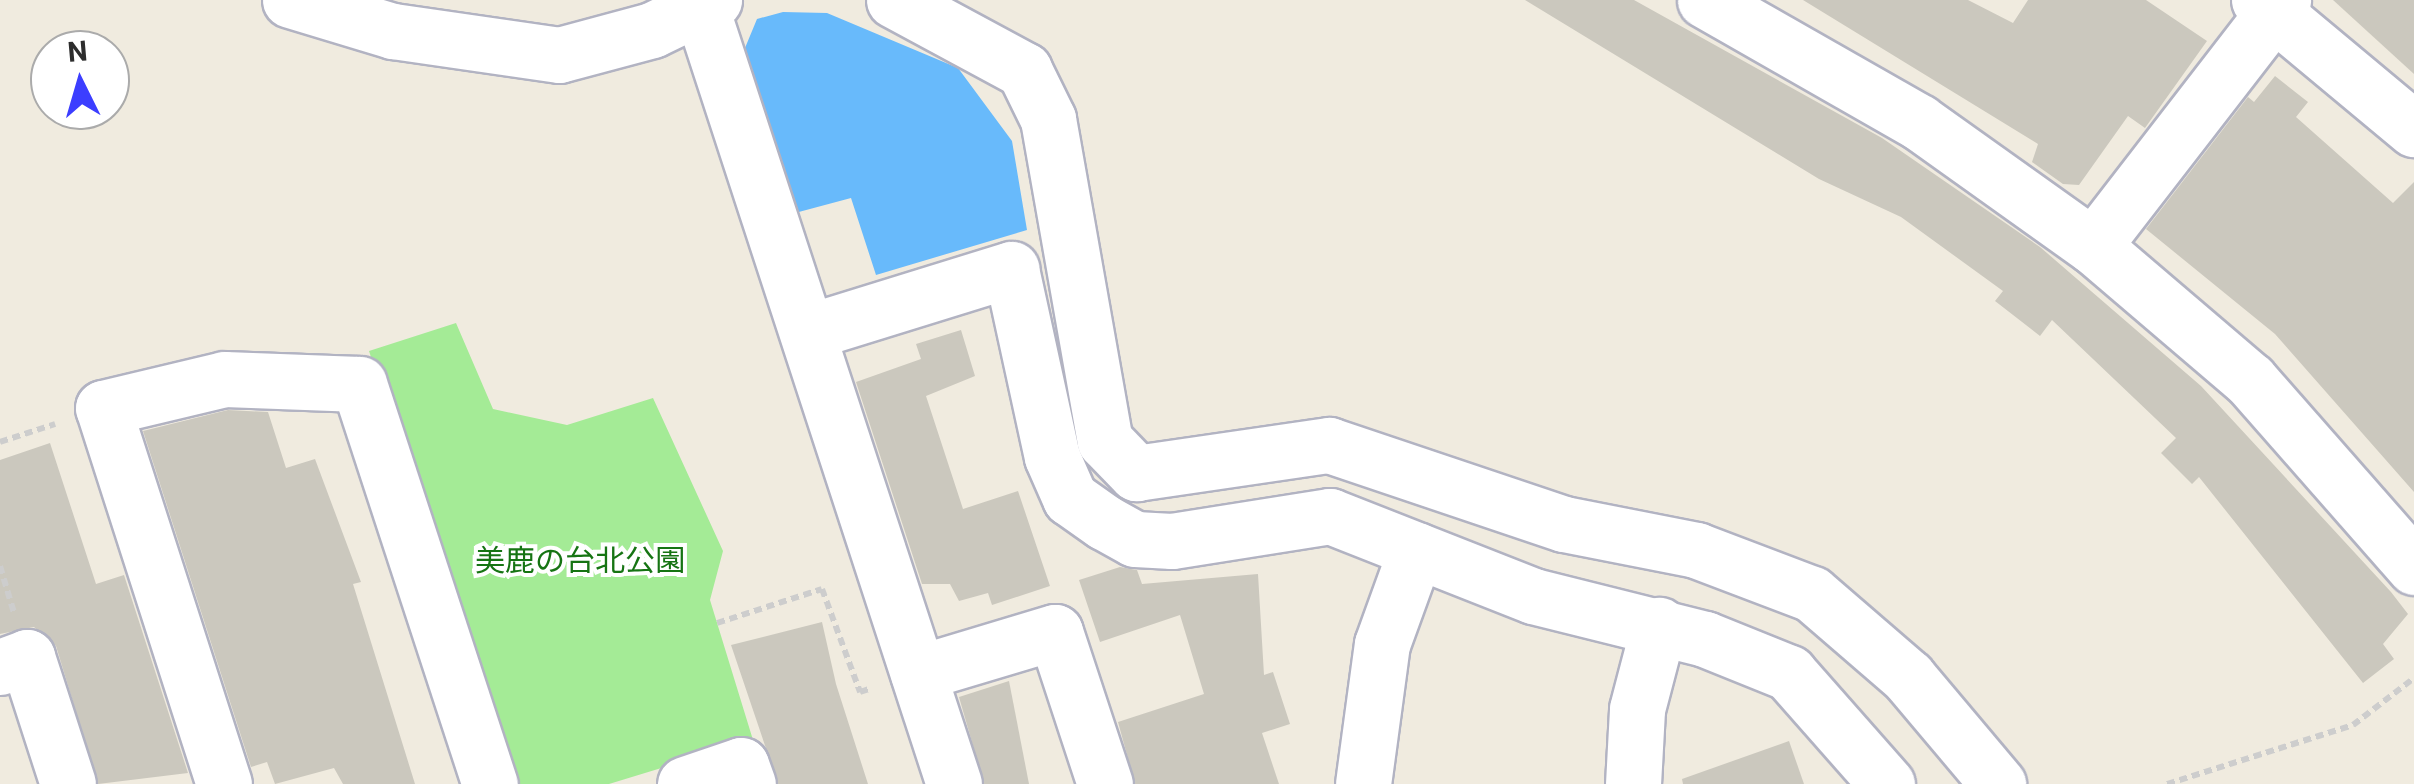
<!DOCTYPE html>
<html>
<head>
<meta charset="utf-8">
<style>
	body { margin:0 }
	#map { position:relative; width:2414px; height:784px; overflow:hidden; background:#f0ebdf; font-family:Roboto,"Noto Sans JP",sans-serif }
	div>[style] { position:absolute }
	.green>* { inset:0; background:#a4eb96 }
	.water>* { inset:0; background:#68bafb }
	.building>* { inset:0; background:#cbc8be }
	.path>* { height:6px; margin-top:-3px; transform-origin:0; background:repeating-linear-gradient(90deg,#cdcdcd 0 8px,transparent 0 13px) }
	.roads { filter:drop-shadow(2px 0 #b2b3c2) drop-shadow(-2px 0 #b2b3c2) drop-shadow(0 2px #b2b3c2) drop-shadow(0 -2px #b2b3c2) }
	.minor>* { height:55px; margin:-27.5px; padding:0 27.5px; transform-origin:27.5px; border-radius:27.5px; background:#fff }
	span { translate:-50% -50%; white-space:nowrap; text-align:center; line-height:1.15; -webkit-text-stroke:8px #fff; paint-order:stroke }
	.park-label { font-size:30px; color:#167413 }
	.north { position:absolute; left:30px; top:30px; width:100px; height:100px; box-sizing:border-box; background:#fff; border:2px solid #ababab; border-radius:50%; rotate:355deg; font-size:28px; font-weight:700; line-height:40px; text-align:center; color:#2d2d2d }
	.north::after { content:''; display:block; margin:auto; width:35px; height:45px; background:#3c3eff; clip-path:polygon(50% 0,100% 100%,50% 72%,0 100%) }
</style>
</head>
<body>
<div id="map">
	<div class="green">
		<div style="clip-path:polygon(456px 323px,493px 409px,567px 425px,653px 398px,723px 551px,710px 600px,753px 740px,609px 784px,512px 784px,369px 351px)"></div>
	</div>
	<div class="water">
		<div style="clip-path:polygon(783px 12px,827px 13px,958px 68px,1012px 141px,1027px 230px,876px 275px,851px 198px,795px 213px,740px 60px,757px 19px)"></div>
	</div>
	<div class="building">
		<div style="clip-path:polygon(1525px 0,1634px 0,1882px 138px,2040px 247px,2201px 386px,2391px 592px,2408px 614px,2383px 644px,2394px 659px,2363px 683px,2199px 477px,2192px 484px,2161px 453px,2176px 438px,2052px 320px,2040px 336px,1995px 301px,2003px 291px,1901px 217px,1819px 179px)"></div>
		<div style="clip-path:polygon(1803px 0,1968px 0,2013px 23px,2028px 0,2146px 0,2207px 41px,2145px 128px,2128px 116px,2079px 185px,2063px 184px,2032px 162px,2038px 144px)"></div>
		<div style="clip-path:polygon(2333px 0,2414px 0,2414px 74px)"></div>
		<div style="clip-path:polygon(2275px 76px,2308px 102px,2296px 117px,2393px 203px,2414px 182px,2414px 492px,2275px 334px,2146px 229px,2248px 97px,2254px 102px)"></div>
		<div style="clip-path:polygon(961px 330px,975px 376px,926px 396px,963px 509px,1018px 491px,1050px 586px,992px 605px,988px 593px,959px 601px,950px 584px,922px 584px,856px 382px,921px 359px,916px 344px)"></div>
		<div style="clip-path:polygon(228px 410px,268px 412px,286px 468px,315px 459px,361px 582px,353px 584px,415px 784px,343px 784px,334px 768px,275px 784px,267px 762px,251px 767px,143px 431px)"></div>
		<div style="clip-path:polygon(50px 443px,96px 584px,124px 575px,188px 773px,98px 784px,56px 646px,34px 627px,0 634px,0 460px)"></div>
		<div style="clip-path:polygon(1120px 567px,1137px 570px,1142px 584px,1258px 574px,1264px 675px,1273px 672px,1290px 724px,1262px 733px,1279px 784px,1135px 784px,1118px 722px,1204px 694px,1180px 615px,1100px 642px,1079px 580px)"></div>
		<div style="clip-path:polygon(822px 622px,836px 684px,868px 784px,778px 784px,731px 645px)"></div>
		<div style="clip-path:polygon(1009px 681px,1029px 784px,984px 784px,959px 697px)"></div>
		<div style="clip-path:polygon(1789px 741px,1804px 784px,1683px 784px,1682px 779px)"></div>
	</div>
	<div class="path">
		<div style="left:0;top:442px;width:58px;rotate:-18.1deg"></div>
		<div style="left:0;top:566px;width:49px;rotate:73.4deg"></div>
		<div style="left:717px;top:623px;width:110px;rotate:-17.9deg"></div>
		<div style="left:822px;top:589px;width:110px;rotate:69.7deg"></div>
		<div style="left:860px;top:692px;width:9px;rotate:-18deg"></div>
		<div style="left:2167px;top:784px;width:195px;rotate:-17.6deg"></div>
		<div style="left:2353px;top:725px;width:77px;rotate:-37.6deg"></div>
	</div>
	<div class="roads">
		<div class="minor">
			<div style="left:290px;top:0;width:108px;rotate:16.8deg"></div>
			<div style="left:393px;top:31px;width:168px;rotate:8.2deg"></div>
			<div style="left:559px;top:55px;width:96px;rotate:-15deg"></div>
			<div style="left:652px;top:30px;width:69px;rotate:-25.8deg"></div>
			<div style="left:894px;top:0;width:148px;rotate:28.3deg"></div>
			<div style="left:1024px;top:70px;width:55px;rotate:63.9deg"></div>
			<div style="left:1048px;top:119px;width:327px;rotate:80deg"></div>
			<div style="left:1105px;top:441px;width:45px;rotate:45.9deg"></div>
			<div style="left:1136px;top:473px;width:195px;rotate:-8.3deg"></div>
			<div style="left:1329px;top:445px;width:248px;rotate:18.6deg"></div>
			<div style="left:1564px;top:524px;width:135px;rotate:11.1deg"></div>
			<div style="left:1696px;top:550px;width:124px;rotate:20.8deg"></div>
			<div style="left:1812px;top:594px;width:127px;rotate:40.8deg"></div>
			<div style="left:1908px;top:677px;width:140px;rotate:49.9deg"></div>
			<div style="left:1705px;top:0;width:246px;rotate:29.7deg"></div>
			<div style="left:1919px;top:122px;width:214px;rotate:35.5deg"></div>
			<div style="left:2093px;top:246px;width:206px;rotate:40.5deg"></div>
			<div style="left:2250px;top:380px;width:249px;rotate:48.7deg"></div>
			<div style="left:2259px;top:0;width:202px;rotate:39.8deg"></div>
			<div style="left:700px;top:5px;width:819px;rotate:71.94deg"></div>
			<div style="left:2093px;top:246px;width:311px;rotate:-52.3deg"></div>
			<div style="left:808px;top:332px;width:213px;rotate:-17.2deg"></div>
			<div style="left:1011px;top:269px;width:192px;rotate:77.7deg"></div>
			<div style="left:1052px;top:457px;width:45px;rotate:66.3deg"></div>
			<div style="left:1070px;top:498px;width:42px;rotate:35.2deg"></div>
			<div style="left:1104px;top:522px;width:35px;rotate:29deg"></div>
			<div style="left:1135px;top:539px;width:37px;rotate:3deg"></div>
			<div style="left:1172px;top:541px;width:160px;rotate:-9deg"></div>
			<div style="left:1330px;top:516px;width:218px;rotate:21.5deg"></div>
			<div style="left:1533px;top:596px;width:177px;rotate:14deg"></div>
			<div style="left:1705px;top:639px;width:91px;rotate:22deg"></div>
			<div style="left:1789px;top:673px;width:148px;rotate:48.6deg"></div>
			<div style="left:0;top:667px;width:29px;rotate:-20deg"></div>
			<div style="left:27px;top:657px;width:133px;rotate:72.1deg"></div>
			<div style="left:918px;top:673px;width:143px;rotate:-16.7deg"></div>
			<div style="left:1055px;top:632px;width:160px;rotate:71.8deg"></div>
			<div style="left:224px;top:784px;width:395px;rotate:-107.8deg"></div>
			<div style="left:103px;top:408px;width:125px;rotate:-13.4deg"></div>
			<div style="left:225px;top:379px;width:134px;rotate:2.1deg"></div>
			<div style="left:359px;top:384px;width:421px;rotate:71.9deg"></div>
			<div style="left:685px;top:784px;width:59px;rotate:-18.7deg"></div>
			<div style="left:741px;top:765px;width:20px;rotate:70deg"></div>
			<div style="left:1363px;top:784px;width:141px;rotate:-82.3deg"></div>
			<div style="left:1382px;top:644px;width:100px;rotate:-70.1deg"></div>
			<div style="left:1633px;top:784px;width:75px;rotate:-86.9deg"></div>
			<div style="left:1637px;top:709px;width:87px;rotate:-75.3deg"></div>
		</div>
	</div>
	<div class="park-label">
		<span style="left:580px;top:561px">美鹿の台北公園</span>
	</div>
	<div class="north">N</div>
</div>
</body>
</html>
